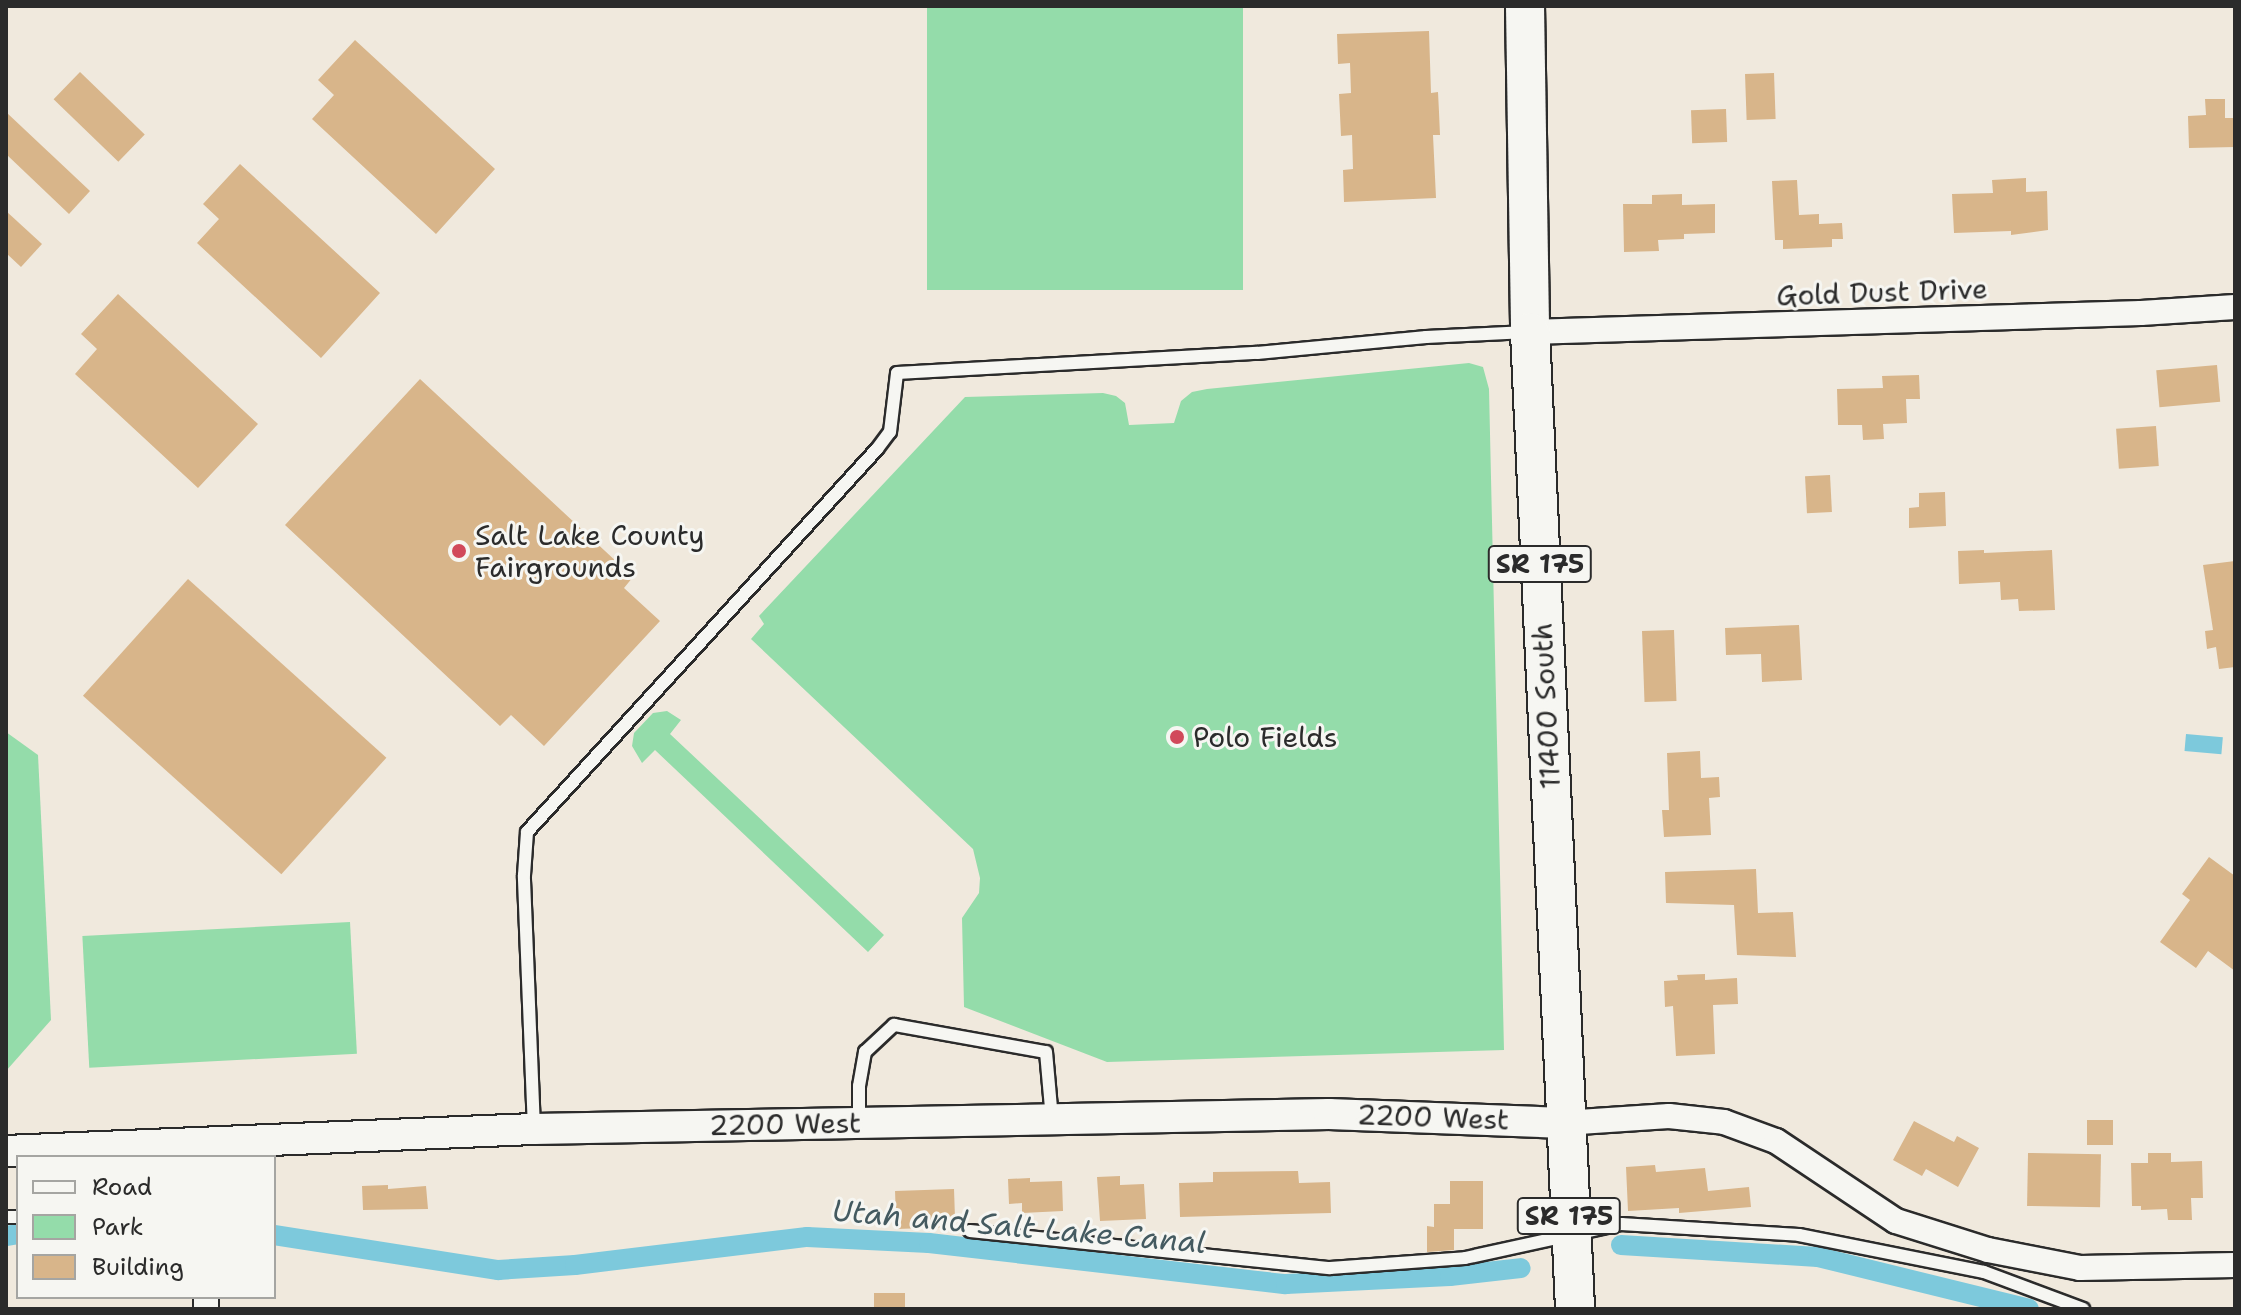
<!DOCTYPE html>
<html>
<head>
<meta charset="utf-8">
<style>
	body { margin:0 }
	#map { position:relative; width:2241px; height:1315px; overflow:hidden; background:#f0e9dd; font-family:"Shantell Sans",sans-serif }
	div>[style] { position:absolute }
	.green>* { inset:0; background:#94dcaa; transform-origin:0 0 }
	.water>* { inset:0; background:#7dc9dc; transform-origin:0 0 }
	.canal>* { height:20px; margin:-10px; padding:0 10px; transform-origin:10px; border-radius:10px; background:#7dc9dc }
	.building>* { inset:0; background:#d8b58a; transform-origin:0 0 }
	.roads { filter:drop-shadow(2px 0 #2b2b2b) drop-shadow(-2px 0 #2b2b2b) drop-shadow(0 2px #2b2b2b) drop-shadow(0 -2px #2b2b2b) }
	.service>* { height:12px; margin:-6px; padding:0 6px; transform-origin:6px; border-radius:6px; background:#f6f6f2 }
	.minor>* { height:24px; margin:-12px; padding:0 12px; transform-origin:12px; border-radius:12px; background:#f6f6f2 }
	.tertiary>* { height:30px; margin:-15px; padding:0 15px; transform-origin:15px; border-radius:15px; background:#f6f6f2 }
	.primary>* { height:38px; margin:-19px; padding:0 19px; transform-origin:19px; border-radius:19px; background:#f6f6f2 }
	.dots>* { width:22px; height:22px; translate:-50% -50%; box-sizing:border-box; border:4px solid #f6f6f2; border-radius:50% }
	span { translate:-50% -50%; white-space:nowrap; text-align:center; line-height:1.15; -webkit-text-stroke:6px #f6f6f2; paint-order:stroke }
	.shield-label span { padding:2px 6px; background:#f6f6f2; border:2px solid; border-radius:6px; -webkit-text-stroke-width:0 }
	.shield-label { font-size:26px; color:#2b2b2b; font-weight:700 }
	.street-label { font-size:28px; color:#2b2b2b }
	.poi-label { font-size:28px; color:#2b2b2b }
	.left { translate:0 -50%; text-align:left }
	.water-label { font-size:30px; color:#445a60; font-style:italic }
	.frame { position:absolute; inset:0; border:8px solid #2b2b2b; pointer-events:none }
	.legend { position:absolute; left:16px; top:1155px; width:260px; height:144px; box-sizing:border-box; background:#f6f6f2; border:2px solid #a5a5a2; margin:0; padding:10px 14px; list-style:none; font-size:24px; color:#2b2b2b }
	.legend li { display:flex; align-items:center; gap:16px; height:40px }
	.legend b { width:40px; border:2px solid #a5a5a2 }
</style>
</head>
<body>
<div id="map">
	<div class="green">
		<div style="left:927px;top:6px;width:316px;height:284px"></div>
		<div style="clip-path:polygon(1469px 363px,1483px 367px,1489px 389px,1504px 1050px,1107px 1062px,964px 1007px,962px 918px,979px 893px,980px 878px,973px 849px,751px 639px,764px 624px,759px 616px,965px 397px,1103px 393px,1116px 396px,1125px 403px,1129px 425px,1174px 423px,1181px 401px,1192px 392px,1207px 389px)"></div>
		<div style="clip-path:polygon(667px 711px,681px 720px,670px 734px,884px 935px,868px 952px,655px 750px,642px 763px,632px 746px,634px 733px,653px 713px)"></div>
		<div style="clip-path:polygon(6px 732px,38px 755px,51px 1020px,6px 1071px)"></div>
		<div style="left:350px;top:922px;width:132px;height:268px;rotate:87deg"></div>
	</div>
	<div class="water">
		<div style="left:2186px;top:734px;width:37px;height:17px;rotate:5deg"></div>
	</div>
	<div class="canal">
		<div style="left:274px;top:1235px;width:227px;rotate:8.9deg"></div>
		<div style="left:498px;top:1270px;width:77px;rotate:-3.7deg"></div>
		<div style="left:575px;top:1265px;width:234px;rotate:-6.9deg"></div>
		<div style="left:807px;top:1237px;width:122px;rotate:2.8deg"></div>
		<div style="left:929px;top:1243px;width:359px;rotate:6.6deg"></div>
		<div style="left:1286px;top:1284px;width:164px;rotate:-2.8deg"></div>
		<div style="left:1450px;top:1276px;width:71px;rotate:-6.4deg"></div>
		<div style="left:6px;top:1236px;width:12px;rotate:-9deg"></div>
		<div style="left:1621px;top:1245px;width:197px;rotate:3.5deg"></div>
		<div style="left:1818px;top:1257px;width:217px;rotate:13.8deg"></div>
	</div>
	<div class="building">
		<div style="clip-path:polygon(1429px 31px,1431px 93px,1438px 92px,1439px 112px,1440px 135px,1433px 135px,1436px 198px,1344px 202px,1343px 170px,1353px 169px,1352px 135px,1341px 136px,1339px 94px,1351px 93px,1350px 63px,1338px 64px,1337px 34px)"></div>
		<div style="clip-path:polygon(355px 40px,495px 169px,436px 234px,312px 119px,334px 95px,318px 80px)"></div>
		<div style="left:80px;top:72px;width:90px;height:38px;rotate:44deg"></div>
		<div style="left:1774px;top:73px;width:46px;height:29px;rotate:88deg"></div>
		<div style="clip-path:polygon(2205px 99px,2225px 99px,2225px 118px,2235px 118px,2235px 147px,2189px 148px,2188px 116px,2206px 115px)"></div>
		<div style="left:1726px;top:109px;width:33px;height:35px;rotate:88deg"></div>
		<div style="clip-path:polygon(6px 112px,90px 191px,69px 214px,6px 154px)"></div>
		<div style="clip-path:polygon(240px 164px,380px 293px,321px 358px,197px 243px,219px 219px,203px 204px)"></div>
		<div style="clip-path:polygon(2026px 178px,2026px 192px,2047px 191px,2048px 230px,2011px 235px,2011px 231px,1954px 233px,1952px 194px,1993px 193px,1992px 180px)"></div>
		<div style="clip-path:polygon(1797px 180px,1799px 215px,1819px 214px,1819px 224px,1842px 223px,1843px 239px,1832px 239px,1832px 247px,1783px 249px,1783px 240px,1775px 240px,1772px 181px)"></div>
		<div style="clip-path:polygon(1682px 194px,1682px 205px,1715px 204px,1715px 233px,1684px 234px,1684px 239px,1658px 240px,1659px 251px,1624px 252px,1623px 204px,1652px 204px,1652px 195px)"></div>
		<div style="clip-path:polygon(6px 211px,42px 244px,21px 267px,6px 253px)"></div>
		<div style="clip-path:polygon(118px 294px,258px 424px,198px 488px,75px 374px,97px 349px,81px 334px)"></div>
		<div style="left:2217px;top:365px;width:37px;height:61px;rotate:85deg"></div>
		<div style="clip-path:polygon(1919px 375px,1920px 399px,1906px 399px,1907px 423px,1883px 424px,1884px 439px,1863px 440px,1862px 425px,1838px 425px,1837px 389px,1883px 388px,1882px 376px)"></div>
		<div style="clip-path:polygon(420px 379px,633px 577px,624px 588px,660px 621px,544px 746px,511px 715px,500px 726px,285px 525px)"></div>
		<div style="left:2156px;top:426px;width:40px;height:40px;rotate:86deg"></div>
		<div style="left:1830px;top:475px;width:37px;height:25px;rotate:87deg"></div>
		<div style="clip-path:polygon(1945px 492px,1946px 526px,1909px 528px,1909px 508px,1919px 507px,1919px 493px)"></div>
		<div style="clip-path:polygon(1984px 550px,1984px 553px,2052px 550px,2055px 610px,2019px 611px,2018px 599px,2001px 600px,2000px 582px,1959px 584px,1958px 551px)"></div>
		<div style="clip-path:polygon(2235px 561px,2235px 667px,2219px 669px,2216px 647px,2207px 649px,2205px 631px,2213px 630px,2203px 565px)"></div>
		<div style="left:188px;top:579px;width:267px;height:157px;rotate:42deg"></div>
		<div style="clip-path:polygon(1799px 625px,1802px 680px,1762px 682px,1761px 654px,1726px 655px,1725px 628px)"></div>
		<div style="left:1674px;top:630px;width:71px;height:32px;rotate:88deg"></div>
		<div style="clip-path:polygon(1700px 751px,1701px 778px,1719px 777px,1720px 797px,1709px 798px,1711px 835px,1664px 837px,1662px 810px,1669px 810px,1667px 753px)"></div>
		<div style="clip-path:polygon(2209px 857px,2235px 876px,2235px 971px,2208px 951px,2196px 968px,2160px 942px,2190px 900px,2182px 894px)"></div>
		<div style="clip-path:polygon(1756px 869px,1758px 913px,1793px 912px,1796px 957px,1737px 955px,1734px 905px,1666px 903px,1665px 872px)"></div>
		<div style="clip-path:polygon(1705px 974px,1705px 980px,1737px 978px,1738px 1004px,1713px 1005px,1715px 1054px,1676px 1056px,1673px 1006px,1665px 1007px,1664px 981px,1678px 980px,1677px 975px)"></div>
		<div style="left:2113px;top:1120px;width:25px;height:26px;rotate:90deg"></div>
		<div style="clip-path:polygon(1914px 1121px,1954px 1142px,1957px 1136px,1979px 1148px,1958px 1187px,1926px 1169px,1922px 1176px,1893px 1160px)"></div>
		<div style="left:2028px;top:1153px;width:73px;height:53px;rotate:1deg"></div>
		<div style="clip-path:polygon(2148px 1153px,2171px 1153px,2171px 1162px,2202px 1161px,2203px 1198px,2191px 1198px,2192px 1220px,2168px 1220px,2167px 1209px,2141px 1210px,2141px 1206px,2132px 1206px,2131px 1163px,2148px 1163px)"></div>
		<div style="clip-path:polygon(1655px 1165px,1656px 1172px,1705px 1168px,1708px 1191px,1749px 1187px,1751px 1207px,1679px 1213px,1679px 1208px,1628px 1211px,1626px 1167px)"></div>
		<div style="clip-path:polygon(1298px 1171px,1299px 1183px,1330px 1182px,1331px 1213px,1180px 1217px,1179px 1183px,1213px 1182px,1213px 1172px)"></div>
		<div style="clip-path:polygon(1120px 1176px,1120px 1185px,1144px 1184px,1146px 1219px,1100px 1221px,1097px 1177px)"></div>
		<div style="clip-path:polygon(1030px 1178px,1030px 1182px,1062px 1181px,1063px 1211px,1022px 1213px,1022px 1203px,1009px 1204px,1008px 1179px)"></div>
		<div style="clip-path:polygon(1450px 1181px,1483px 1181px,1483px 1229px,1454px 1229px,1454px 1250px,1427px 1252px,1427px 1226px,1434px 1227px,1434px 1204px,1450px 1204px)"></div>
		<div style="clip-path:polygon(388px 1185px,388px 1189px,426px 1186px,428px 1209px,363px 1210px,362px 1186px)"></div>
		<div style="left:954px;top:1189px;width:38px;height:59px;rotate:88deg"></div>
		<div style="left:905px;top:1293px;width:16px;height:31px;rotate:90deg"></div>
	</div>
	<div class="roads">
		<div class="service">
			<div style="left:859px;top:1123px;width:37px;rotate:-90deg"></div>
			<div style="left:859px;top:1086px;width:35px;rotate:-80deg"></div>
			<div style="left:865px;top:1052px;width:40px;rotate:-43deg"></div>
			<div style="left:894px;top:1025px;width:154px;rotate:10.1deg"></div>
			<div style="left:1046px;top:1052px;width:67px;rotate:84.9deg"></div>
			<div style="left:534px;top:1129px;width:254px;rotate:-92.3deg"></div>
			<div style="left:524px;top:875px;width:43px;rotate:-86deg"></div>
			<div style="left:527px;top:832px;width:519px;rotate:-47.58deg"></div>
			<div style="left:877px;top:449px;width:21px;rotate:-53deg"></div>
			<div style="left:890px;top:432px;width:59px;rotate:-83.2deg"></div>
			<div style="left:897px;top:373px;width:361px;rotate:-3.2deg"></div>
			<div style="left:1257px;top:353px;width:170px;rotate:-5.4deg"></div>
			<div style="left:1426px;top:337px;width:101px;rotate:-2.8deg"></div>
			<div style="left:6px;top:1217px;width:12px"></div>
			<div style="left:970px;top:1231px;width:362px;rotate:5.9deg"></div>
			<div style="left:1330px;top:1268px;width:135px;rotate:-4.2deg"></div>
			<div style="left:1465px;top:1258px;width:160px;rotate:-12.3deg"></div>
			<div style="left:1621px;top:1224px;width:178px;rotate:3.5deg"></div>
			<div style="left:1799px;top:1235px;width:189px;rotate:11.3deg"></div>
			<div style="left:1984px;top:1272px;width:106px;rotate:20.5deg"></div>
		</div>
		<div class="minor">
			<div style="left:1530px;top:332px;width:611px;rotate:-1.78deg"></div>
			<div style="left:2141px;top:313px;width:94px;rotate:-3.7deg"></div>
			<div style="left:1564px;top:1123px;width:105px;rotate:-3.8deg"></div>
			<div style="left:1669px;top:1116px;width:55px;rotate:6.2deg"></div>
			<div style="left:1724px;top:1122px;width:55px;rotate:20.1deg"></div>
			<div style="left:1776px;top:1141px;width:144px;rotate:33.7deg"></div>
			<div style="left:1896px;top:1221px;width:96px;rotate:17.5deg"></div>
			<div style="left:1988px;top:1250px;width:94px;rotate:11.1deg"></div>
			<div style="left:2080px;top:1268px;width:155px;rotate:-1.1deg"></div>
			<div style="left:206px;top:1297px;width:12px;rotate:90deg"></div>
		</div>
		<div class="tertiary">
			<div style="left:6px;top:1151px;width:528px;rotate:-2.39deg"></div>
			<div style="left:534px;top:1129px;width:795px;rotate:-1.08deg"></div>
			<div style="left:1329px;top:1114px;width:235px;rotate:2.2deg"></div>
		</div>
		<div class="primary">
			<div style="left:1525px;top:6px;width:326px;rotate:89.1deg"></div>
			<div style="left:1530px;top:332px;width:978px;rotate:87.36deg"></div>
		</div>
	</div>
	<div class="dots">
		<div style="left:459px;top:551px;background:#d1495b"></div>
		<div style="left:1177px;top:737px;background:#d1495b"></div>
	</div>
	<div class="shield-label">
		<span style="left:1540px;top:564px">SR 175</span>
		<span style="left:1569px;top:1216px">SR 175</span>
	</div>
	<div class="street-label">
		<span style="left:1882px;top:292px;rotate:-2deg">Gold Dust Drive</span>
		<span style="left:1546px;top:706px;rotate:-93deg">11400 South</span>
		<span style="left:1433px;top:1117px;rotate:2deg">2200 West</span>
		<span style="left:785px;top:1124px;rotate:-1deg">2200 West</span>
	</div>
	<div class="poi-label">
		<span class="left" style="left:475px;top:551px">Salt Lake County<br>Fairgrounds</span>
		<span class="left" style="left:1193px;top:737px">Polo Fields</span>
	</div>
	<div class="water-label">
		<span style="left:1019px;top:1227px;rotate:5deg">Utah and Salt Lake Canal</span>
	</div>
	<div class="frame"></div>
	<ul class="legend">
	<li><b style="height:10px;background:#f6f6f2"></b>Road</li>
	<li><b style="height:22px;background:#94dcaa"></b>Park</li>
	<li><b style="height:22px;background:#d8b58a"></b>Building</li>
	</ul>
</div>
</body>
</html>
